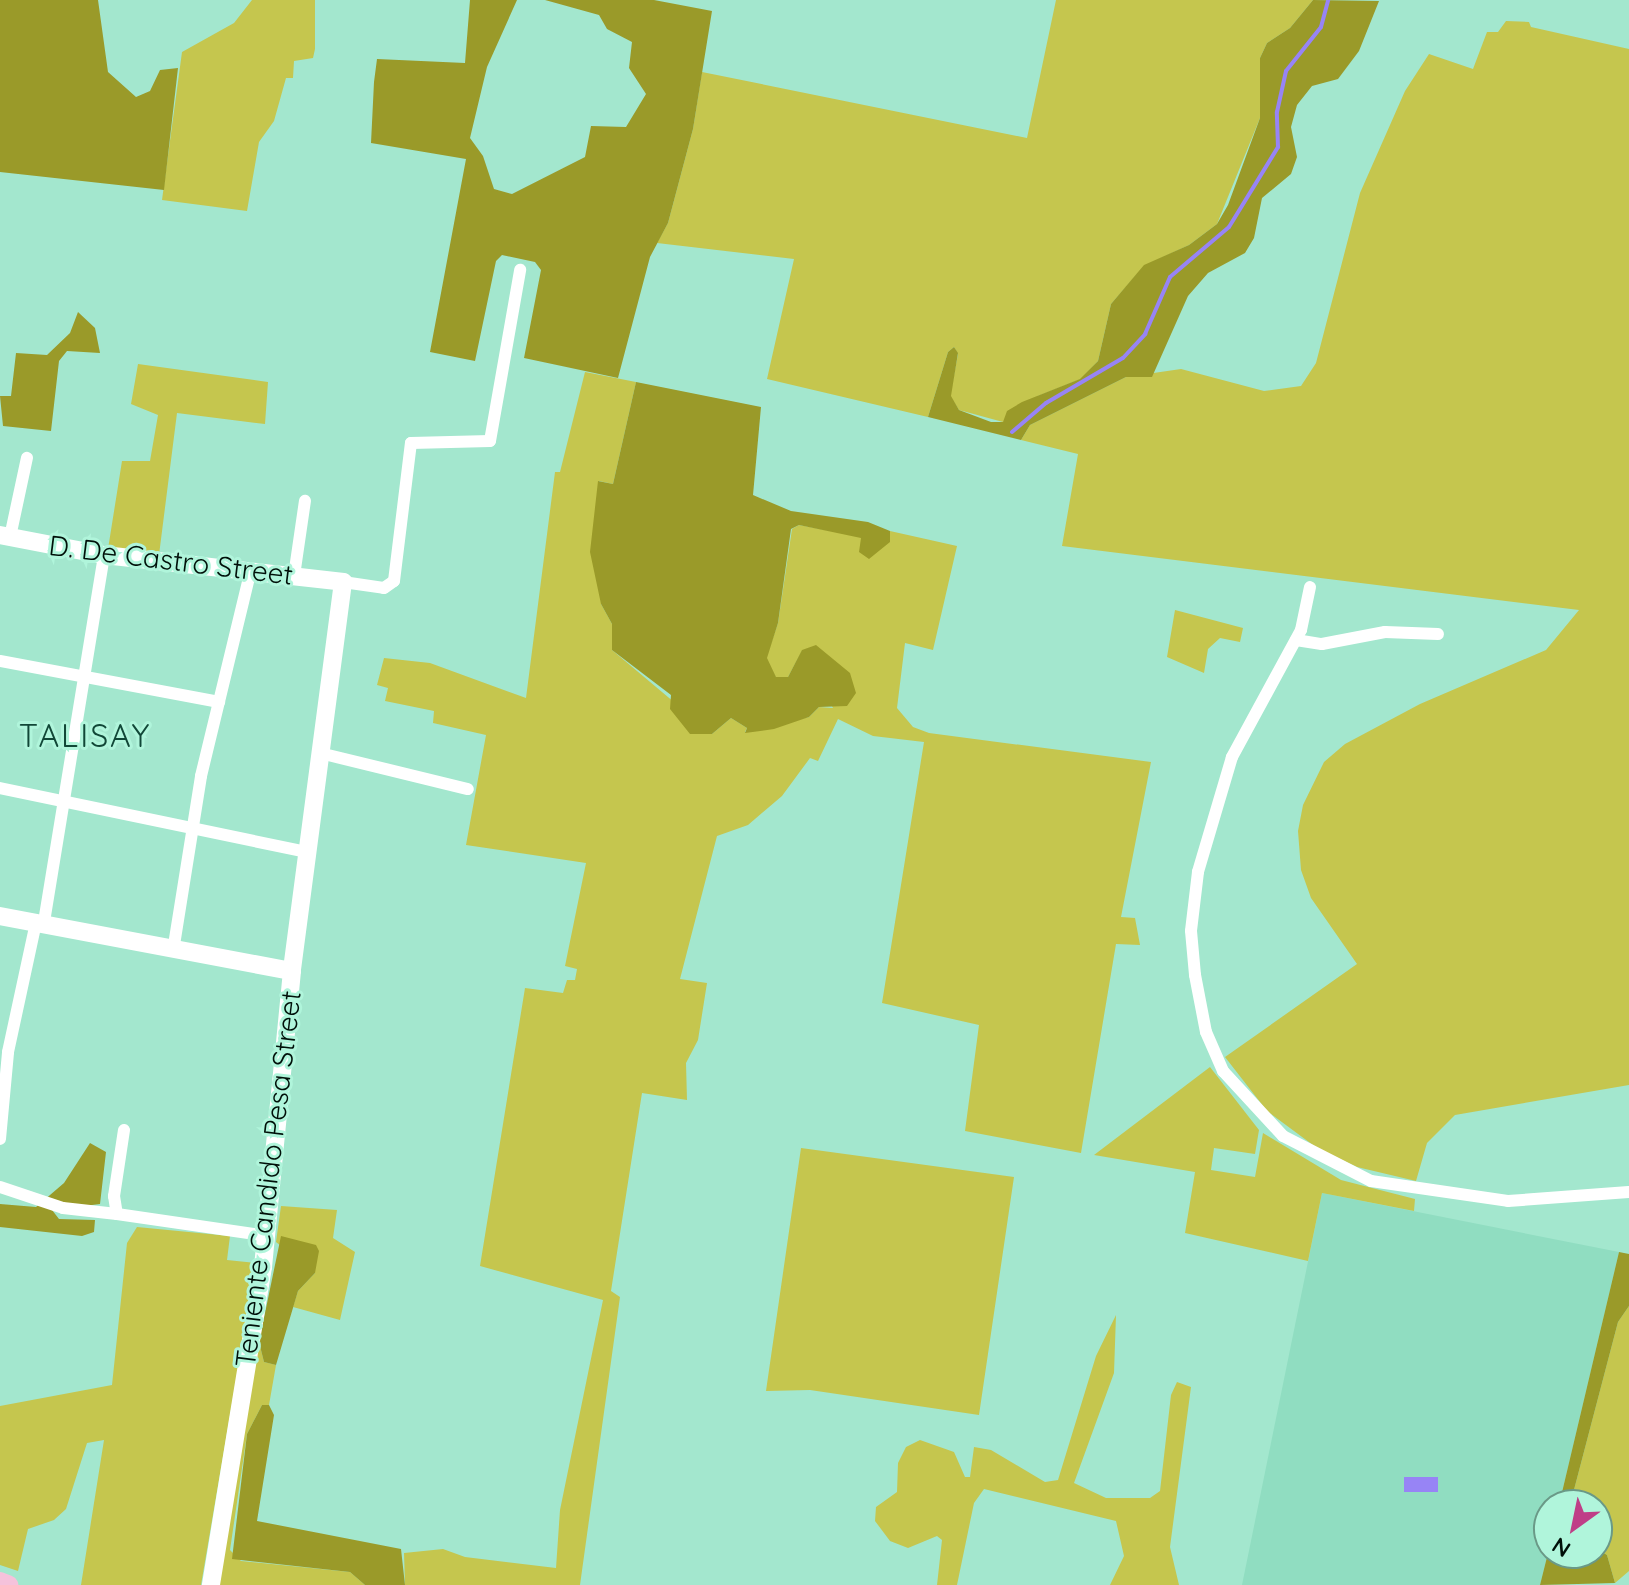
<!DOCTYPE html>
<html>
<head>
<meta charset="utf-8">
<style>
	body { margin:0 }
	#map { position:relative; width:1629px; height:1585px; overflow:hidden; background:#a3e7ce; font-family:Quicksand,sans-serif }
	div>[style] { position:absolute }
	.built>* { inset:0; background:#90ddc1 }
	.green>* { inset:0; background:#c5c64e }
	.forest>* { inset:0; background:#9a9a29 }
	.water>* { inset:0; background:#9784f5; transform-origin:0 0 }
	.stream>* { height:4px; margin:-2px; padding:0 2px; transform-origin:2px; border-radius:2px; background:#9784f5 }
	.street>* { height:12px; margin:-6px; padding:0 6px; transform-origin:6px; border-radius:6px; background:#fff }
	.secondary>* { height:18px; margin:-9px; padding:0 9px; transform-origin:9px; border-radius:9px; background:#fff }
	.primary>* { height:20px; margin:-10px; padding:0 10px; transform-origin:10px; border-radius:10px; background:#f5c2db }
	span { translate:-50% -50%; white-space:nowrap; text-align:center; line-height:1.15; -webkit-text-stroke:6px #b0f5db; paint-order:stroke }
	.street-label { font-size:28px; color:#001009 }
	.quarter-label { font-size:32px; color:#114737; letter-spacing:2px }
	.north { position:absolute; left:1533px; top:1489px; width:80px; height:80px; box-sizing:border-box; background:#b0f5db; border:2px solid #6a9987; border-radius:50%; rotate:213deg; font-size:22px; font-weight:700; line-height:32px; text-align:center; color:#001009 }
	.north::after { content:''; display:block; margin:auto; width:28px; height:36px; background:#bf3e87; clip-path:polygon(50% 0,100% 100%,50% 72%,0 100%) }
</style>
</head>
<body>
<div id="map">
	<div class="built">
		<div style="clip-path:polygon(1322px 1193px,1619px 1252px,1559px 1505px,1549px 1505px,1549px 1549px,1540px 1585px,1242px 1585px)"></div>
	</div>
	<div class="green">
		<div style="clip-path:polygon(252px 0,315px 0,315px 49px,313px 58px,294px 61px,293px 78px,286px 78px,274px 121px,259px 142px,247px 211px,162px 200px,182px 52px,234px 23px)"></div>
		<div style="clip-path:polygon(1056px 0,1313px 0,1290px 28px,1267px 43px,1260px 58px,1260px 118px,1217px 224px,1189px 245px,1144px 266px,1111px 304px,1098px 361px,1081px 379px,1038px 396px,1003px 422px,959px 410px,950px 396px,958px 354px,954px 347px,948px 352px,928px 417px,767px 379px,794px 259px,657px 243px,668px 223px,693px 129px,702px 72px,1027px 138px)"></div>
		<div style="clip-path:polygon(1506px 21px,1529px 22px,1531px 27px,1629px 49px,1629px 1085px,1455px 1115px,1427px 1143px,1416px 1181px,1357px 1167px,1317px 1148px,1267px 1111px,1225px 1057px,1357px 964px,1311px 898px,1301px 870px,1298px 831px,1303px 805px,1324px 762px,1345px 744px,1420px 704px,1546px 650px,1579px 610px,1062px 546px,1078px 454px,1021px 440px,1030px 425px,1126px 377px,1181px 369px,1264px 391px,1301px 386px,1316px 363px,1360px 193px,1405px 91px,1429px 54px,1473px 69px,1487px 32px,1498px 32px)"></div>
		<div style="clip-path:polygon(138px 364px,268px 382px,265px 424px,177px 413px,159px 555px,108px 549px,122px 461px,150px 461px,158px 415px,131px 404px)"></div>
		<div style="clip-path:polygon(585px 372px,636px 382px,613px 484px,599px 481px,601px 604px,612px 624px,612px 650px,712px 734px,731px 718px,747px 728px,745px 732px,809px 717px,819px 707px,833px 708px,802px 651px,788px 677px,776px 678px,766px 658px,778px 623px,792px 529px,799px 525px,890px 542px,890px 531px,957px 546px,933px 650px,905px 643px,897px 708px,913px 727px,929px 733px,1151px 762px,1121px 917px,1135px 918px,1140px 945px,1116px 944px,1081px 1153px,965px 1131px,979px 1025px,882px 1003px,924px 742px,873px 736px,838px 719px,818px 761px,810px 758px,782px 796px,748px 825px,717px 836px,680px 979px,707px 983px,698px 1040px,686px 1063px,687px 1100px,642px 1093px,611px 1291px,620px 1297px,580px 1585px,405px 1585px,404px 1553px,443px 1549px,465px 1557px,556px 1568px,560px 1510px,603px 1300px,480px 1266px,525px 988px,563px 993px,567px 980px,575px 980px,577px 969px,565px 966px,586px 863px,466px 845px,486px 735px,433px 723px,434px 711px,385px 701px,388px 688px,377px 685px,384px 658px,430px 663px,526px 698px,555px 472px,560px 472px)"></div>
		<div style="clip-path:polygon(1175px 610px,1243px 628px,1240px 642px,1220px 638px,1208px 649px,1204px 673px,1167px 657px)"></div>
		<div style="clip-path:polygon(1210px 1067px,1259px 1130px,1255px 1154px,1214px 1148px,1211px 1170px,1255px 1177px,1263px 1133px,1341px 1180px,1415px 1199px,1414px 1211px,1322px 1193px,1308px 1261px,1185px 1233px,1195px 1172px,1094px 1155px)"></div>
		<div style="clip-path:polygon(801px 1148px,1014px 1177px,979px 1415px,810px 1390px,766px 1391px)"></div>
		<div style="clip-path:polygon(281px 1206px,337px 1210px,333px 1238px,355px 1252px,340px 1320px,293px 1307px,298px 1291px,315px 1273px,276px 1242px)"></div>
		<div style="clip-path:polygon(137px 1227px,230px 1236px,227px 1260px,256px 1263px,201px 1585px,81px 1585px,104px 1440px,87px 1443px,66px 1509px,54px 1520px,28px 1529px,18px 1571px,0 1565px,0 1406px,112px 1385px,127px 1243px)"></div>
		<div style="clip-path:polygon(1629px 1306px,1629px 1571px,1615px 1583px,1607px 1555px,1597px 1549px,1597px 1505px,1570px 1505px,1618px 1322px)"></div>
		<div style="clip-path:polygon(1116px 1315px,1114px 1373px,1074px 1483px,1106px 1498px,1150px 1498px,1160px 1491px,1171px 1395px,1177px 1382px,1191px 1387px,1170px 1547px,1179px 1585px,1110px 1585px,1124px 1556px,1116px 1521px,984px 1489px,974px 1503px,957px 1585px,937px 1585px,942px 1540px,937px 1536px,908px 1548px,890px 1541px,875px 1521px,876px 1507px,897px 1492px,898px 1463px,906px 1447px,920px 1440px,954px 1452px,965px 1477px,970px 1477px,974px 1447px,991px 1450px,1045px 1482px,1058px 1480px,1096px 1356px)"></div>
		<div style="clip-path:polygon(259px 1342px,264px 1362px,276px 1365px,269px 1405px,262px 1405px,247px 1434px,230px 1550px,241px 1561px,350px 1572px,365px 1585px,219px 1585px)"></div>
	</div>
	<div class="forest">
		<div style="clip-path:polygon(0 0,98px 0,108px 72px,136px 97px,150px 91px,160px 70px,178px 68px,164px 190px,0 172px)"></div>
		<div style="clip-path:polygon(470px 0,517px 0,487px 67px,470px 138px,483px 156px,494px 189px,512px 194px,585px 157px,591px 126px,626px 127px,646px 94px,629px 68px,632px 42px,607px 29px,599px 15px,545px 0,654px 0,712px 11px,693px 129px,668px 223px,650px 257px,618px 378px,524px 358px,541px 270px,535px 262px,502px 255px,496px 261px,475px 361px,430px 352px,466px 159px,371px 143px,374px 82px,377px 59px,465px 63px)"></div>
		<div style="clip-path:polygon(1313px 0,1379px 1px,1359px 51px,1338px 79px,1312px 86px,1297px 105px,1291px 127px,1297px 157px,1291px 174px,1262px 198px,1254px 238px,1245px 253px,1208px 273px,1188px 296px,1152px 377px,1126px 377px,1030px 425px,1021px 440px,928px 417px,948px 352px,954px 347px,958px 353px,951px 396px,959px 410px,991px 422px,1003px 422px,1007px 411px,1022px 402px,1080px 379px,1098px 361px,1111px 304px,1144px 265px,1189px 245px,1217px 224px,1228px 205px,1260px 118px,1260px 58px,1267px 43px,1290px 28px)"></div>
		<div style="clip-path:polygon(78px 312px,95px 328px,100px 353px,67px 351px,59px 361px,51px 431px,3px 426px,0 396px,11px 396px,16px 353px,47px 355px,70px 333px)"></div>
		<div style="clip-path:polygon(636px 382px,761px 407px,753px 495px,791px 511px,868px 522px,890px 531px,890px 542px,869px 559px,859px 552px,861px 538px,799px 525px,791px 529px,778px 623px,767px 658px,776px 677px,788px 677px,802px 650px,816px 645px,850px 673px,856px 693px,847px 706px,819px 707px,809px 717px,774px 729px,745px 733px,747px 728px,731px 718px,712px 734px,690px 734px,670px 709px,671px 695px,612px 650px,612px 624px,601px 604px,590px 552px,598px 481px,613px 484px)"></div>
		<div style="clip-path:polygon(90px 1143px,106px 1152px,100px 1204px,52px 1210px,59px 1219px,95px 1220px,94px 1232px,82px 1236px,0 1227px,0 1204px,36px 1207px,64px 1183px)"></div>
		<div style="clip-path:polygon(281px 1236px,316px 1245px,319px 1251px,315px 1273px,298px 1291px,276px 1365px,264px 1362px,259px 1342px)"></div>
		<div style="clip-path:polygon(1619px 1252px,1629px 1254px,1629px 1306px,1618px 1322px,1570px 1505px,1559px 1505px)"></div>
		<div style="clip-path:polygon(262px 1405px,269px 1405px,274px 1415px,257px 1521px,401px 1549px,405px 1585px,365px 1585px,350px 1572px,232px 1559px,247px 1434px)"></div>
		<div style="clip-path:polygon(1549px 1549px,1549px 1553px,1597px 1549px,1607px 1555px,1615px 1583px,1540px 1585px)"></div>
	</div>
	<div class="water">
		<div style="left:1404px;top:1477px;width:34px;height:15px"></div>
	</div>
	<div class="stream">
		<div style="left:1012px;top:432px;width:45px;rotate:-40.5deg"></div>
		<div style="left:1046px;top:403px;width:89px;rotate:-30.3deg"></div>
		<div style="left:1123px;top:358px;width:33px;rotate:-47deg"></div>
		<div style="left:1145px;top:334px;width:62px;rotate:-66.3deg"></div>
		<div style="left:1170px;top:277px;width:77px;rotate:-40.3deg"></div>
		<div style="left:1229px;top:227px;width:94px;rotate:-58.5deg"></div>
		<div style="left:1278px;top:147px;width:35px;rotate:-92deg"></div>
		<div style="left:1277px;top:112px;width:42px;rotate:-77.6deg"></div>
		<div style="left:1286px;top:71px;width:56px;rotate:-51.5deg"></div>
		<div style="left:1321px;top:27px;width:28px;rotate:-75deg"></div>
	</div>
	<div class="street">
		<div style="left:10px;top:537px;width:81px;rotate:-77.9deg"></div>
		<div style="left:294px;top:576px;width:76px;rotate:-81.7deg"></div>
		<div style="left:343px;top:582px;width:41px;rotate:8.3deg"></div>
		<div style="left:384px;top:588px;width:12px;rotate:-35deg"></div>
		<div style="left:394px;top:581px;width:139px;rotate:-83deg"></div>
		<div style="left:411px;top:443px;width:79px;rotate:-1.5deg"></div>
		<div style="left:490px;top:441px;width:174px;rotate:-80deg"></div>
		<div style="left:1310px;top:587px;width:44px;rotate:101.8deg"></div>
		<div style="left:1301px;top:630px;width:145px;rotate:118.5deg"></div>
		<div style="left:1232px;top:757px;width:120px;rotate:106.5deg"></div>
		<div style="left:1198px;top:872px;width:59px;rotate:96.8deg"></div>
		<div style="left:1191px;top:931px;width:44px;rotate:84.8deg"></div>
		<div style="left:1195px;top:975px;width:58px;rotate:79.1deg"></div>
		<div style="left:1206px;top:1032px;width:43px;rotate:66.4deg"></div>
		<div style="left:1223px;top:1071px;width:88px;rotate:47.3deg"></div>
		<div style="left:1283px;top:1136px;width:99px;rotate:27.1deg"></div>
		<div style="left:1371px;top:1181px;width:138px;rotate:8.3deg"></div>
		<div style="left:1508px;top:1201px;width:121px;rotate:-4.3deg"></div>
		<div style="left:1296px;top:640px;width:26px;rotate:9deg"></div>
		<div style="left:1322px;top:644px;width:64px;rotate:-10.8deg"></div>
		<div style="left:1385px;top:632px;width:53px;rotate:2.2deg"></div>
		<div style="left:0;top:661px;width:223px;rotate:10.6deg"></div>
		<div style="left:324px;top:754px;width:148px;rotate:13.7deg"></div>
		<div style="left:0;top:788px;width:314px;rotate:11.8deg"></div>
		<div style="left:44px;top:922px;width:372px;rotate:-80.7deg"></div>
		<div style="left:174px;top:945px;width:171px;rotate:-80.9deg"></div>
		<div style="left:201px;top:776px;width:208px;rotate:-76.4deg"></div>
		<div style="left:124px;top:1130px;width:67px;rotate:98.6deg"></div>
		<div style="left:114px;top:1196px;width:18px;rotate:81deg"></div>
		<div style="left:117px;top:1214px;width:152px;rotate:8.3deg"></div>
		<div style="left:0;top:1139px;width:87px;rotate:-84.7deg"></div>
		<div style="left:8px;top:1052px;width:133px;rotate:-77.8deg"></div>
		<div style="left:0;top:1187px;width:66px;rotate:18.4deg"></div>
		<div style="left:63px;top:1208px;width:54px;rotate:6.3deg"></div>
	</div>
	<div class="secondary">
		<div style="left:0;top:535px;width:106px;rotate:10.9deg"></div>
		<div style="left:104px;top:555px;width:241px;rotate:6.4deg"></div>
		<div style="left:343px;top:582px;width:392px;rotate:97.5deg"></div>
		<div style="left:0;top:916px;width:297px;rotate:10.7deg"></div>
		<div style="left:292px;top:971px;width:297px;rotate:95.6deg"></div>
		<div style="left:263px;top:1267px;width:322px;rotate:99.3deg"></div>
	</div>
	<div class="primary">
		<div style="left:0;top:1582px;width:9px;rotate:21deg"></div>
	</div>
	<div class="street-label">
		<span style="left:171px;top:560px;rotate:7deg">D. De Castro Street</span>
		<span style="left:268px;top:1179px;rotate:-83deg">Teniente Candido Pesa Street</span>
	</div>
	<div class="quarter-label">
		<span style="left:85px;top:735px">TALISAY</span>
	</div>
	<div class="north">N</div>
</div>
</body>
</html>
